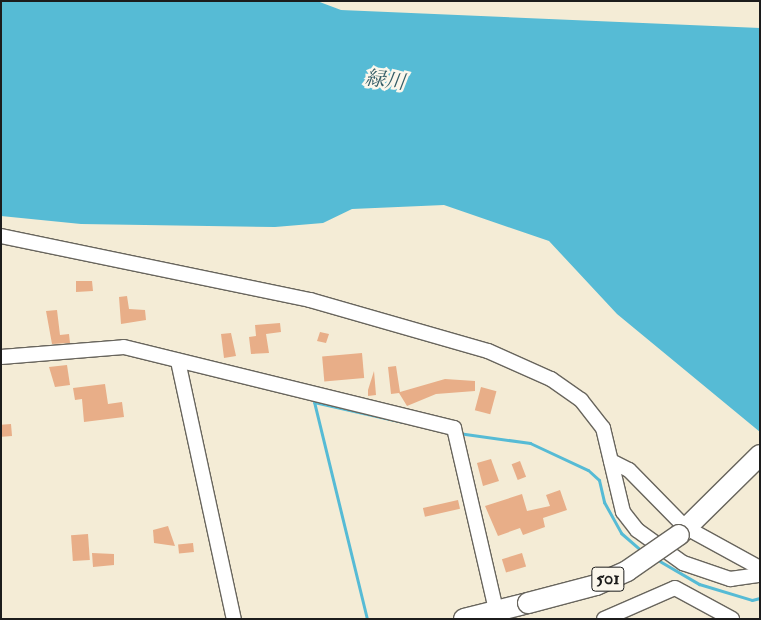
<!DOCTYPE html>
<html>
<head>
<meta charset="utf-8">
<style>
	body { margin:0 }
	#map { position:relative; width:761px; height:620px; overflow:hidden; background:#f4ecd6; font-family:"IM FELL Double Pica","Noto Serif JP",serif }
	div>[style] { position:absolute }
	.water>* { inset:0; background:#56bbd5 }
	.stream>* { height:3px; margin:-1.5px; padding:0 1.5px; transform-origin:1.5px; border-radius:1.5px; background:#56bbd5 }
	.building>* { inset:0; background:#e8ae88; transform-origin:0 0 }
	.roads { filter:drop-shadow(1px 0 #68655d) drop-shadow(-1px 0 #68655d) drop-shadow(0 1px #68655d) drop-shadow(0 -1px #68655d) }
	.minor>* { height:14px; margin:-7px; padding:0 7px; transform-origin:7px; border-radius:7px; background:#fff }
	.highway>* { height:20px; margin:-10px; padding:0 10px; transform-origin:10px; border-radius:10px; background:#fff }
	.bridges { filter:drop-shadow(1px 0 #68655d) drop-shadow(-1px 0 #68655d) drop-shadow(0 1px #68655d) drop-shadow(0 -1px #68655d) }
	.highway-bridge>* { height:20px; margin:-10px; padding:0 10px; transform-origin:10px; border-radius:10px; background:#fff }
	span { translate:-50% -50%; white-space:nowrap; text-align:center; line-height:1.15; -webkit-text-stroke:5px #fbf7ec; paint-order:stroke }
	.shield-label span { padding:1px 4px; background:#fbf7ec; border:1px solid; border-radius:4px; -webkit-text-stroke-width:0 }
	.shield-label { font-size:18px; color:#1c1c1c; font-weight:700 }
	.water-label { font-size:20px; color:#335c66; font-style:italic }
	.frame { position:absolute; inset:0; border:2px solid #1c1c1c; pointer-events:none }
</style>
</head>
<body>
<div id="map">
	<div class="water">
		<div style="clip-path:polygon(1px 1px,317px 1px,341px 10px,760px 28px,760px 432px,617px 314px,549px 241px,444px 205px,352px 209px,323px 223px,275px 227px,81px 224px,1px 216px)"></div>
	</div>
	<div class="stream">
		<div style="left:458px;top:433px;width:73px;rotate:7.9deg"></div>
		<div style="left:530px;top:443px;width:64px;rotate:25deg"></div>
		<div style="left:588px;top:470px;width:15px;rotate:42deg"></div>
		<div style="left:599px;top:480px;width:23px;rotate:77deg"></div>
		<div style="left:604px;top:502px;width:35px;rotate:61deg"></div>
		<div style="left:621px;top:533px;width:28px;rotate:41deg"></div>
		<div style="left:656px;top:559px;width:50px;rotate:30.2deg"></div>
		<div style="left:699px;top:584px;width:55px;rotate:16.8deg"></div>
		<div style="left:752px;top:600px;width:8px;rotate:-14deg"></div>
		<div style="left:367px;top:619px;width:223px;rotate:-103.7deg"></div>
		<div style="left:314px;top:402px;width:91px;rotate:12.7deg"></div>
	</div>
	<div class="building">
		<div style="clip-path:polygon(76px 281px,92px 281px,93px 291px,76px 292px)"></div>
		<div style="clip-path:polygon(127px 296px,129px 309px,145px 310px,146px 320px,121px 324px,119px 297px)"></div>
		<div style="clip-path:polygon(57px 310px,60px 335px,69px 334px,70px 343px,52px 344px,46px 311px)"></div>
		<div style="clip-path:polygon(280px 323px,281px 332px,266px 334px,269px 353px,251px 354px,249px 337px,256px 336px,255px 325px)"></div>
		<div style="clip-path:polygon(320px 332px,329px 334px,326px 343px,317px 341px)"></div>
		<div style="clip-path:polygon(231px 333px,236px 356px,224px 358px,221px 334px)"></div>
		<div style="left:362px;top:353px;width:25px;height:40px;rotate:85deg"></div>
		<div style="clip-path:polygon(67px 365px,70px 385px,55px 387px,49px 367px)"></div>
		<div style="clip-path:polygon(396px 366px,400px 392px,445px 379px,475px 381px,475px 391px,436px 394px,407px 406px,399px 393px,391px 394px,388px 367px)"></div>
		<div style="clip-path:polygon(374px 371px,376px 395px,368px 396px,368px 390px)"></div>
		<div style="clip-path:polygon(105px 384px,108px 404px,122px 402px,124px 417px,84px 422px,82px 399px,75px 400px,73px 388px)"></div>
		<div style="left:481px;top:387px;width:16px;height:24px;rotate:15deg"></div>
		<div style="left:11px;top:424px;width:12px;height:10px;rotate:85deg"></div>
		<div style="clip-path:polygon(491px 459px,499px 481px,483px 486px,477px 463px)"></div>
		<div style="left:520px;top:461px;width:17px;height:9px;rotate:69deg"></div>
		<div style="clip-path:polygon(560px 490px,567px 510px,543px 518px,545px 527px,523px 535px,520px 528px,498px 536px,485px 506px,522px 494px,527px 511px,550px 506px,546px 495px)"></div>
		<div style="left:458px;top:500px;width:9px;height:36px;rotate:77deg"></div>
		<div style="clip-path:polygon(168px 526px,175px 546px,154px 543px,153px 530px)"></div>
		<div style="left:88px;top:534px;width:26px;height:17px;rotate:86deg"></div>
		<div style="left:193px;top:543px;width:9px;height:15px;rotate:84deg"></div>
		<div style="clip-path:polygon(92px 553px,114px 554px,114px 565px,93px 567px)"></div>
		<div style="left:522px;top:553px;width:14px;height:21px;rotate:73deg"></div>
	</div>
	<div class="roads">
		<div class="minor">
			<div style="left:1px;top:236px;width:316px;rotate:11.7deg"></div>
			<div style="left:310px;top:300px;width:185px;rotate:16deg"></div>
			<div style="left:488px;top:351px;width:69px;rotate:24deg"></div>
			<div style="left:551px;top:379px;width:37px;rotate:35deg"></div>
			<div style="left:581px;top:400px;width:36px;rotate:52deg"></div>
			<div style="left:603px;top:428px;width:86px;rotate:76.6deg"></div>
			<div style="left:623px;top:512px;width:23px;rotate:52deg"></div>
			<div style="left:637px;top:530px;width:57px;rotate:35.7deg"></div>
			<div style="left:683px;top:563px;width:50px;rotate:18.8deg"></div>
			<div style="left:730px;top:579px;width:30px;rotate:-8deg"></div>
			<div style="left:1px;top:357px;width:123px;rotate:-4.6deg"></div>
			<div style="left:124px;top:347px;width:340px;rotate:13.8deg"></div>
			<div style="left:454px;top:428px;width:195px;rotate:77deg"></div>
			<div style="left:178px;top:361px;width:264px;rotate:77.8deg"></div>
			<div style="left:611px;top:461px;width:20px;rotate:27deg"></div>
			<div style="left:629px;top:470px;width:80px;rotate:45.5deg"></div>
			<div style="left:685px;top:527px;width:85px;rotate:28.7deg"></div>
			<div style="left:604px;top:619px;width:77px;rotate:-23.6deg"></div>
			<div style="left:675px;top:588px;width:65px;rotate:28.5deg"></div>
		</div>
		<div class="highway">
			<div style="left:679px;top:535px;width:114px;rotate:-44.6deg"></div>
			<div style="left:464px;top:619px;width:66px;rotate:-14deg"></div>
		</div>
	</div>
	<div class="bridges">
		<div class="highway-bridge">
			<div style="left:528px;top:603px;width:70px;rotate:-14.8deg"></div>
			<div style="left:596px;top:585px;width:34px;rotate:-24deg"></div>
			<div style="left:627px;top:571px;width:63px;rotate:-34.7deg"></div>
		</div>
	</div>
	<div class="shield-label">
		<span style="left:608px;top:579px">501</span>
	</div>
	<div class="water-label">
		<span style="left:385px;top:80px;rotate:7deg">緑川</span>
	</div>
	<div class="frame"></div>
</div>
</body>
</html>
